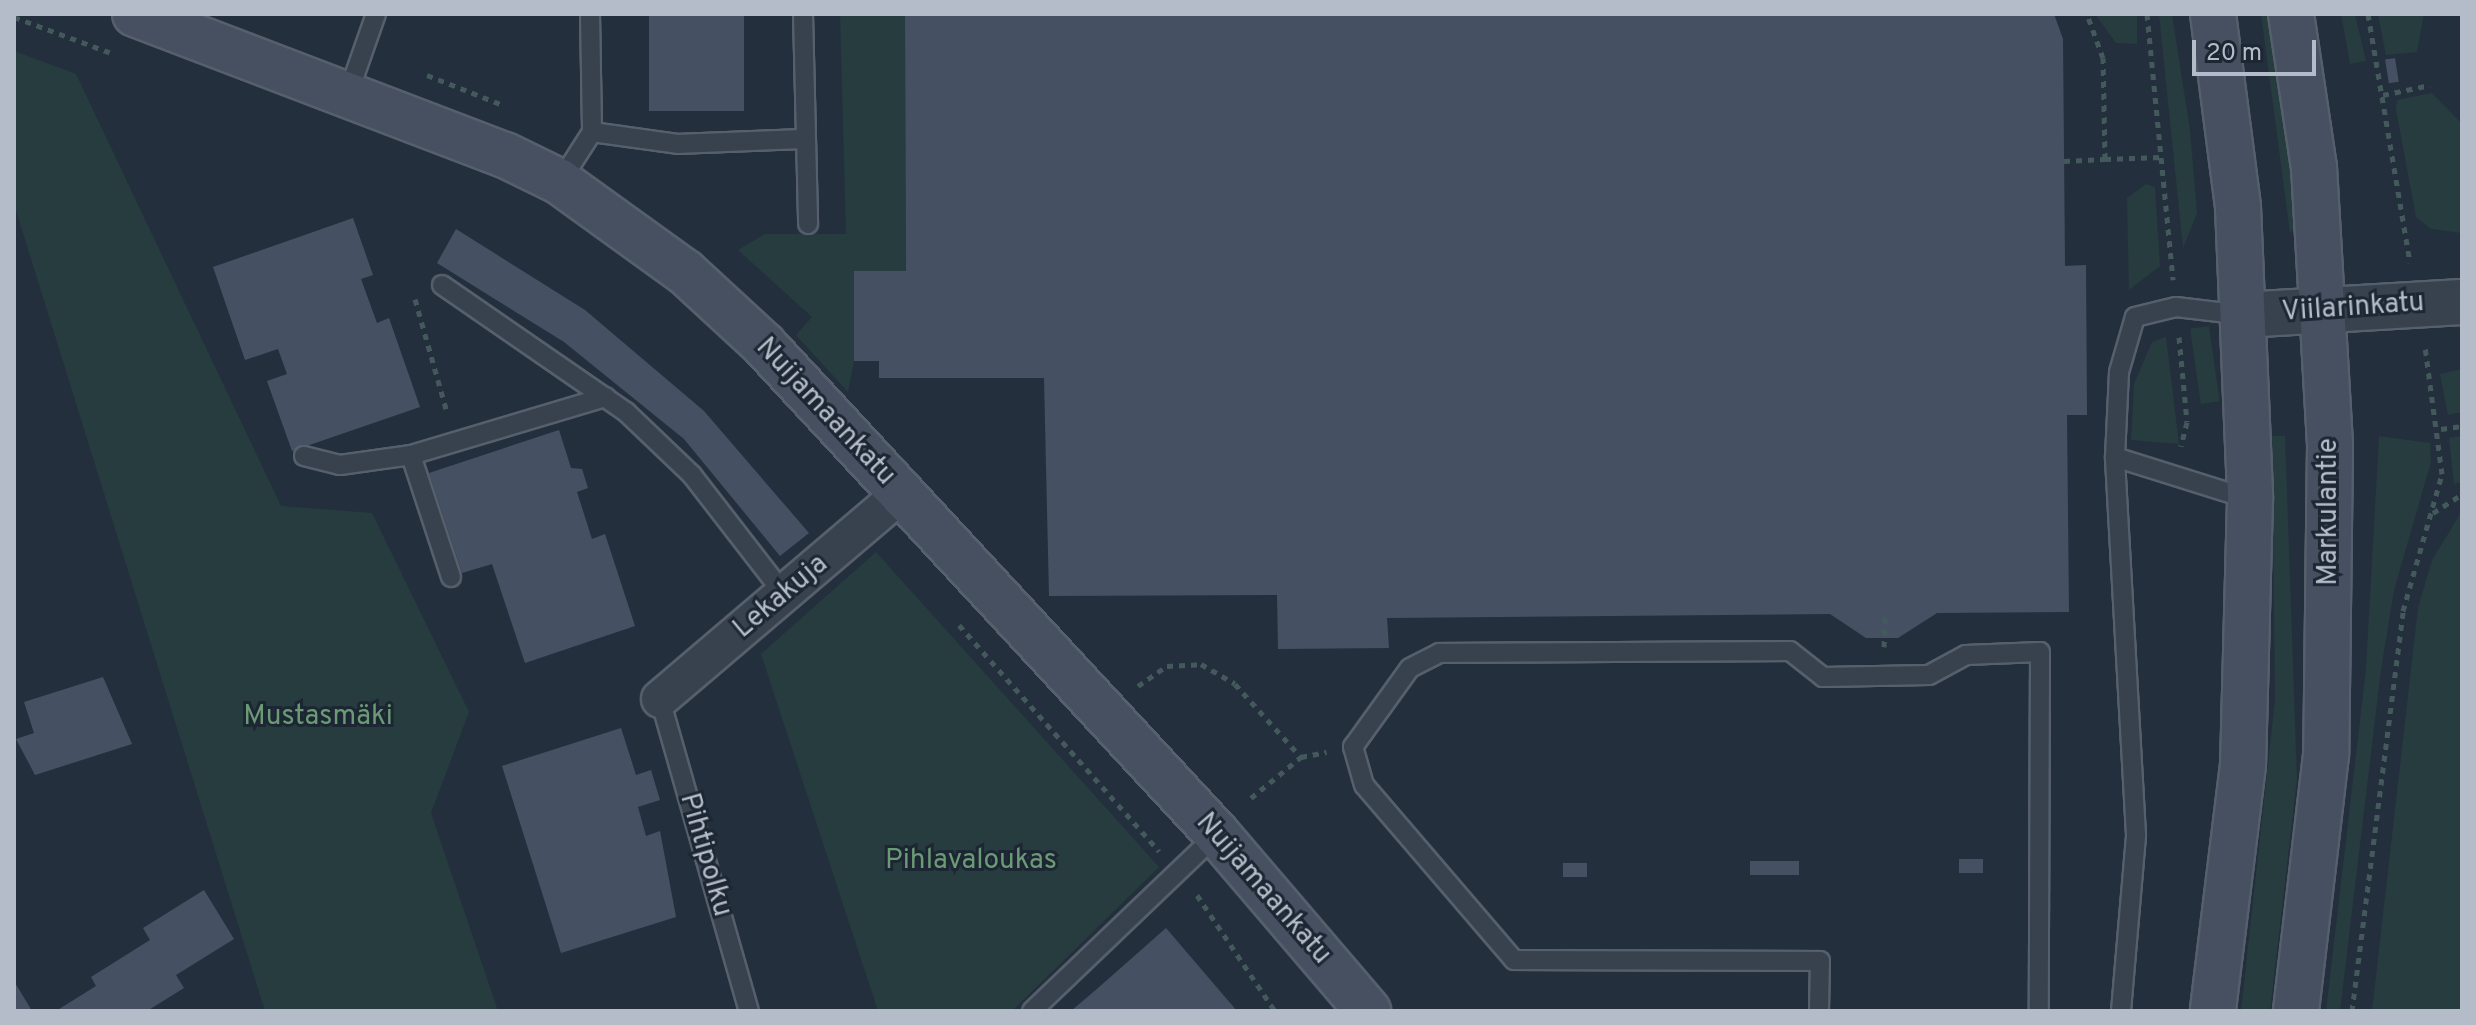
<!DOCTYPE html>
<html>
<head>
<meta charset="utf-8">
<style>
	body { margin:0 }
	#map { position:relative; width:2476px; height:1025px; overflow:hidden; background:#242f3e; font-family:Overpass,sans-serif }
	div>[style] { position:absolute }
	.green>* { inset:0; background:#263c3f; transform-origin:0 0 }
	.building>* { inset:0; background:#455162; transform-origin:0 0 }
	.path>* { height:5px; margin-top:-2.5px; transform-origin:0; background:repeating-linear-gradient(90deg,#44595c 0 6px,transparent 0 12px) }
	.roads { filter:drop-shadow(2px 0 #565f6c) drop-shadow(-2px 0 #565f6c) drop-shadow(0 2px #565f6c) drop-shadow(0 -2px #565f6c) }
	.service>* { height:18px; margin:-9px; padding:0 9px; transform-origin:9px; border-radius:9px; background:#38414e }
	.minor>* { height:36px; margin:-18px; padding:0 18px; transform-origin:18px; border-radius:18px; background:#38414e }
	.tertiary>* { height:44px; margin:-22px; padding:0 22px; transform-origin:22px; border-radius:22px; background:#38414e }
	.secondary>* { height:44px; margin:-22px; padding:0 22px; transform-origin:22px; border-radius:22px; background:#465061 }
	span { translate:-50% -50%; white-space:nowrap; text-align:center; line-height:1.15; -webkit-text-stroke:6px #1d2633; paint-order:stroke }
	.street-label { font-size:28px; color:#b4bcc9 }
	.park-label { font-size:28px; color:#6b9a76 }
	.frame { position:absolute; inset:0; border:16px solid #b4bcc9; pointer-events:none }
	.scale { position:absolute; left:2192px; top:40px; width:124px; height:36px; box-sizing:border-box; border:4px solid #b4bcc9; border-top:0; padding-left:10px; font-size:24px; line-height:28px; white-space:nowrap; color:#b4bcc9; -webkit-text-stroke:6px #1d2633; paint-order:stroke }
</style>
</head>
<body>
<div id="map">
	<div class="green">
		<div style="clip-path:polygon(840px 14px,905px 14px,906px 271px,854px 361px,848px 392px,796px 335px,812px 317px,738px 250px,765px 234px,846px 234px)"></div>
		<div style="clip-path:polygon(2095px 14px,2137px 14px,2137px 44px,2116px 43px)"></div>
		<div style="clip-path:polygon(2159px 14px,2172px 14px,2190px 130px,2197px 213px,2183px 248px)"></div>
		<div style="clip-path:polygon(2261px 14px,2271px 14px,2287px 109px,2296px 226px,2290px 233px)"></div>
		<div style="clip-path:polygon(2341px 14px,2355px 14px,2366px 61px,2350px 64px)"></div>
		<div style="clip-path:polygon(2378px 14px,2424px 14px,2417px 52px,2386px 55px)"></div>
		<div style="clip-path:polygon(14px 51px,76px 74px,281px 506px,372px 513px,469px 712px,431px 813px,498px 1011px,265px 1011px,14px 204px)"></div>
		<div style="clip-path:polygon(2432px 93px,2462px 124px,2462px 233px,2431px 229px,2416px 217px,2396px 110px,2397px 100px)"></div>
		<div style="clip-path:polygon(2146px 184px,2155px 187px,2160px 266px,2129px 290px,2127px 198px)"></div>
		<div style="left:2209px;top:326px;width:76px;height:19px;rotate:82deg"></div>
		<div style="clip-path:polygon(2166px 337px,2179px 444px,2131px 440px,2134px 384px,2152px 342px)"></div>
		<div style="clip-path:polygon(2462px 369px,2462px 412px,2448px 415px,2440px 374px)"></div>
		<div style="clip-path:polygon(2272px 436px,2285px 436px,2297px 779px,2270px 1011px,2241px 1011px,2275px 700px)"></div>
		<div style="clip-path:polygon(2379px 436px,2430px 443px,2431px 462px,2394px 590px,2381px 670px,2340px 1011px,2326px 1011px,2366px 669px)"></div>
		<div style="clip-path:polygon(2462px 436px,2462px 482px,2454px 484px,2449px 438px)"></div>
		<div style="clip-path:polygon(2462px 511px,2462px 1011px,2372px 1011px,2418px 608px,2432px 560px)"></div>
		<div style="clip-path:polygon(876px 552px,1159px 867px,1012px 1011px,878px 1011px,761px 654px)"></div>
	</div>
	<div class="building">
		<div style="left:649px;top:14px;width:95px;height:97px"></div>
		<div style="clip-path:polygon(905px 14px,2054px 14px,2063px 39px,2065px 266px,2086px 265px,2087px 415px,2067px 415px,2069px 612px,1937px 613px,1898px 638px,1866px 638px,1830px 614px,1387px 618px,1389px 648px,1278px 649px,1277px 595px,1049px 596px,1044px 378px,879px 378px,879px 361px,854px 361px,854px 271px,906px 271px)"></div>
		<div style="left:2395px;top:58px;width:24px;height:10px;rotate:81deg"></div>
		<div style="clip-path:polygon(353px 218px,373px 275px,361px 279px,377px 323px,389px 318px,420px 407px,292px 451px,267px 381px,287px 374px,278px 349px,245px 360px,213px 267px)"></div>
		<div style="clip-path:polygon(456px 229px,585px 310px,704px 411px,809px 533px,780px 556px,684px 439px,564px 342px,437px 263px)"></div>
		<div style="clip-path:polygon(559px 430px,571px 468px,582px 469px,588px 488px,577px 492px,592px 539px,605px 534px,635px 626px,525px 663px,492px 564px,462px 573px,429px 473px)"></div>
		<div style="clip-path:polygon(103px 677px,132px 744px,35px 775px,16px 739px,34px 733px,24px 702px)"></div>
		<div style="clip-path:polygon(621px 728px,636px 775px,651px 770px,660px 800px,638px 807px,646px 836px,660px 831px,676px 917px,561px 953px,502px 766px)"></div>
		<div style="left:1983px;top:859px;width:14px;height:24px;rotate:90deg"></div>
		<div style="left:1799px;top:861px;width:14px;height:49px;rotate:90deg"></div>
		<div style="left:1587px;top:863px;width:14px;height:24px;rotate:90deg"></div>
		<div style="clip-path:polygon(204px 890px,234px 939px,176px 975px,184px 988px,147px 1011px,56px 1011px,96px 986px,91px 977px,150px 940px,143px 928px)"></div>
		<div style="clip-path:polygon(1166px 928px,1237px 1011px,1071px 1011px,1098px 988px)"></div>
		<div style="clip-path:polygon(14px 981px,32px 1011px,14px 1011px)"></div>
	</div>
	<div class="path">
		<div style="left:2147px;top:14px;width:267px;rotate:84.4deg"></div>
		<div style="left:2368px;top:14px;width:252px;rotate:80.4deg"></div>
		<div style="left:14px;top:17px;width:107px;rotate:20.3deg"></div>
		<div style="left:427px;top:75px;width:82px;rotate:21.5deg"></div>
		<div style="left:2383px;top:95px;width:48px;rotate:-12deg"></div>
		<div style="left:2105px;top:159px;width:57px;rotate:-2deg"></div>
		<div style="left:2064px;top:161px;width:41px;rotate:-2.8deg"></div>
		<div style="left:2105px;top:159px;width:101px;rotate:-91.1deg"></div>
		<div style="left:2103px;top:58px;width:47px;rotate:-110deg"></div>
		<div style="left:415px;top:299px;width:117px;rotate:74.2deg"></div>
		<div style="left:2179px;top:337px;width:85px;rotate:84.6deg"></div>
		<div style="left:2187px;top:422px;width:25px;rotate:104deg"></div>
		<div style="left:2441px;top:429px;width:21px;rotate:-8deg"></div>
		<div style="left:2433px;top:513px;width:35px;rotate:-33deg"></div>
		<div style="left:959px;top:625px;width:302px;rotate:48.5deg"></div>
		<div style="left:1884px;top:647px;width:33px;rotate:-88deg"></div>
		<div style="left:1138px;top:686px;width:35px;rotate:-35deg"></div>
		<div style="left:1167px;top:666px;width:34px;rotate:-3deg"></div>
		<div style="left:1201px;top:664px;width:39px;rotate:30deg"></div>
		<div style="left:1235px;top:684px;width:98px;rotate:47.9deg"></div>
		<div style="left:1301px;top:757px;width:26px;rotate:-11deg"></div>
		<div style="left:1251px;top:798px;width:65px;rotate:-39.4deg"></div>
		<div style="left:1197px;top:895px;width:140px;rotate:56.1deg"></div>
		<div style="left:2352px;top:1011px;width:403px;rotate:-82.7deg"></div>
		<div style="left:2403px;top:611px;width:142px;rotate:-74.1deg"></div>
		<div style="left:2442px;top:474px;width:128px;rotate:-97.6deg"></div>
	</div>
	<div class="roads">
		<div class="service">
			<div style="left:590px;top:14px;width:118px;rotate:89deg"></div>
			<div style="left:592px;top:132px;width:88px;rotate:7.9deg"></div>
			<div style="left:679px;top:144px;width:127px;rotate:-2.3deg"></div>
			<div style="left:803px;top:14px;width:210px;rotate:88.6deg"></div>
			<div style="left:349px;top:91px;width:82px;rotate:-70.7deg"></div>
			<div style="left:560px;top:182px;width:59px;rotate:-57.4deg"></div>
			<div style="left:442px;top:285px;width:224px;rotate:34.6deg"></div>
			<div style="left:626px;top:412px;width:91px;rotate:43.7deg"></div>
			<div style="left:692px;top:475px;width:150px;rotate:52.3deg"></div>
			<div style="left:304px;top:456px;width:37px;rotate:14deg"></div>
			<div style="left:340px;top:465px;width:72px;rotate:-8deg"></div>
			<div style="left:2115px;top:457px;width:140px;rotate:17.4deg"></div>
			<div style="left:451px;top:577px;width:128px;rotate:-108.2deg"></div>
			<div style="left:411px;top:455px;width:203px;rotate:-16.6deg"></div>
			<div style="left:660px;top:699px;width:324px;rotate:74.1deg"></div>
			<div style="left:1032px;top:1011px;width:256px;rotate:-43.7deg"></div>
			<div style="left:1819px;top:1011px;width:50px;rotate:-88.9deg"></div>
			<div style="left:1820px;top:961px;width:306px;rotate:-179.8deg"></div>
			<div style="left:1514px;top:960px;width:230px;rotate:-130.6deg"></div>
			<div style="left:1364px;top:785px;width:40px;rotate:-106deg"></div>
			<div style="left:1353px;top:747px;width:97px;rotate:-54.2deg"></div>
			<div style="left:1410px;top:668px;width:33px;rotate:-27deg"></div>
			<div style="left:1439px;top:653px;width:351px;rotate:-0.3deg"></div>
			<div style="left:1790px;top:651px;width:42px;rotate:38.2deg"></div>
			<div style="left:1823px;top:677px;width:106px;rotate:-1.1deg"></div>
			<div style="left:1929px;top:675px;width:42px;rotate:-28.4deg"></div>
			<div style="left:1966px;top:655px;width:74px;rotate:-2.3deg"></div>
			<div style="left:2040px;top:652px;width:359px;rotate:90.2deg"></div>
			<div style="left:2121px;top:1011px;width:177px;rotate:-85.1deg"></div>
			<div style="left:2136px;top:835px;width:379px;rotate:-93.2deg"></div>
			<div style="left:2115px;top:457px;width:85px;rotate:-87.3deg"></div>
			<div style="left:2119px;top:372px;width:57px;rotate:-73.8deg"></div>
			<div style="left:2135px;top:317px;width:42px;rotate:-13.7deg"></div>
			<div style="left:2176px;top:307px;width:67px;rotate:6.8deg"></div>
		</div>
		<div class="minor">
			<div style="left:660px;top:699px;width:316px;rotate:-40.4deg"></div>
		</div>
		<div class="tertiary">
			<div style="left:2243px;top:315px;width:219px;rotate:-3.4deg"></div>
		</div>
		<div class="secondary">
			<div style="left:135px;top:14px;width:396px;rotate:20.9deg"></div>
			<div style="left:505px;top:155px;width:61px;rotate:26.1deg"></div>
			<div style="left:560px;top:182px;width:154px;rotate:35.8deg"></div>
			<div style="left:685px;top:272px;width:108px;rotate:42.7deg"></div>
			<div style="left:764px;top:345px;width:667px;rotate:47.19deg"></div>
			<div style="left:1217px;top:834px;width:233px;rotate:49.5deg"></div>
			<div style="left:2213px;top:14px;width:195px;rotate:82.6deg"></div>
			<div style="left:2238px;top:207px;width:292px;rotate:87.6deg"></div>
			<div style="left:2250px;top:499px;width:266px;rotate:91.5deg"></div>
			<div style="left:2243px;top:765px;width:248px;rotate:97deg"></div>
			<div style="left:2291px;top:14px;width:155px;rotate:81.5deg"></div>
			<div style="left:2314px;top:167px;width:279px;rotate:86.7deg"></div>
			<div style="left:2330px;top:446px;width:309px;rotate:90.7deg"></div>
			<div style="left:2326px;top:755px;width:258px;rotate:96.7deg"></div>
		</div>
	</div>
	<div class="street-label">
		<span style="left:2353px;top:308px;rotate:-4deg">Viilarinkatu</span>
		<span style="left:825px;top:412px;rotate:47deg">Nuijamaankatu</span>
		<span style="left:2329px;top:512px;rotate:-90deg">Markulantie</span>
		<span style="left:781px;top:597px;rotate:-40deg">Lekakuja</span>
		<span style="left:705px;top:855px;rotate:74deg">Pihtipolku</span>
		<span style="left:1263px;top:889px;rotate:49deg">Nuijamaankatu</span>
	</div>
	<div class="park-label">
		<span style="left:318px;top:717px">Mustasmäki</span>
		<span style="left:971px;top:861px">Pihlavaloukas</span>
	</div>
	<div class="frame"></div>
	<div class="scale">20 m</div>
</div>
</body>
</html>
